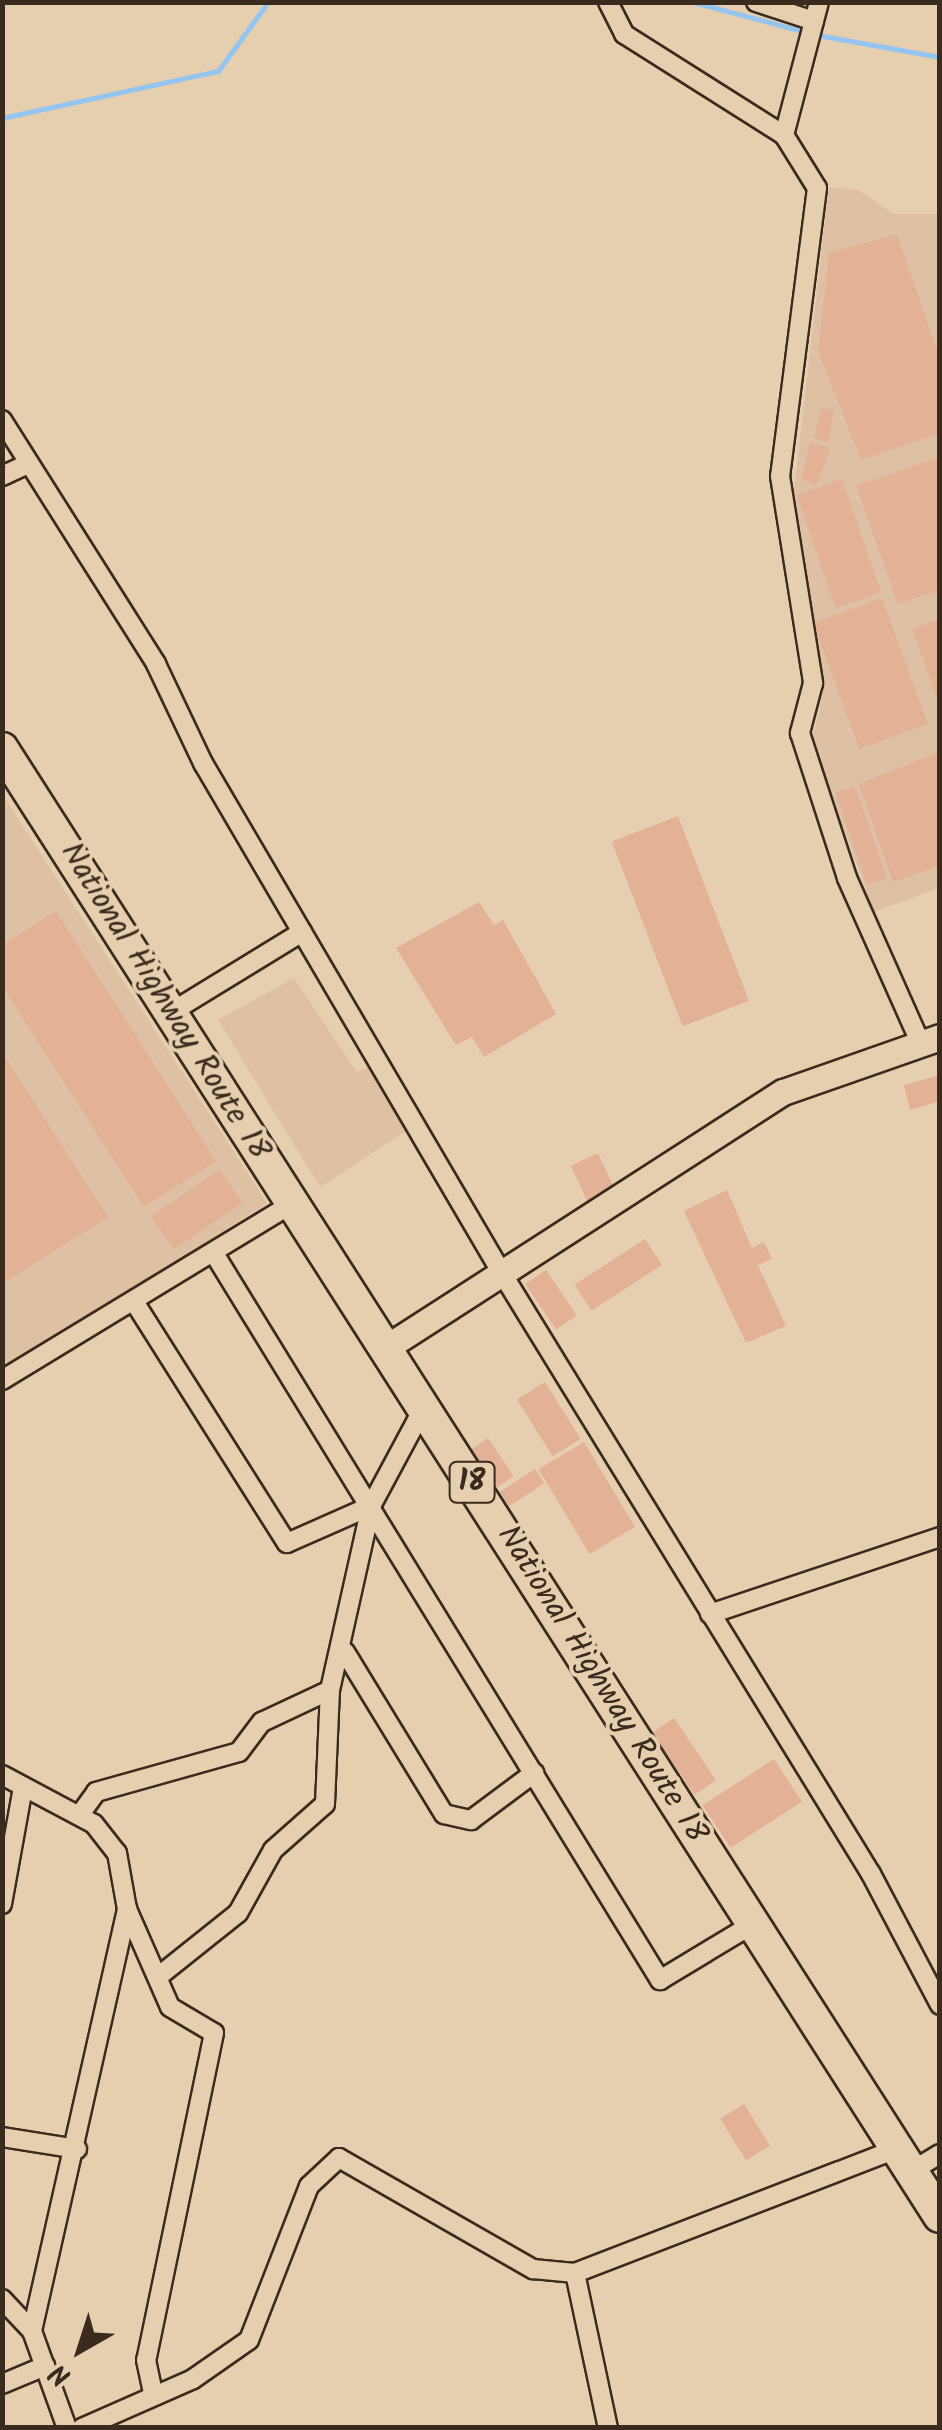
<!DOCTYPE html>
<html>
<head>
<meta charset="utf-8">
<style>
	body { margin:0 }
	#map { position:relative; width:942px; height:2430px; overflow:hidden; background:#e6cfaf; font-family:Kalam,sans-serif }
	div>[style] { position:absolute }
	.built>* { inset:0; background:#dec0a2 }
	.stream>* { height:5px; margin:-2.5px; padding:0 2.5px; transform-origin:2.5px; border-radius:2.5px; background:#94c5f0 }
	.building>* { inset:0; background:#e3b195; transform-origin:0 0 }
	.roads { filter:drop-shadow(2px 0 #3b2a1e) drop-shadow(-2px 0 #3b2a1e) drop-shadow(0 2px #3b2a1e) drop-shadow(0 -2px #3b2a1e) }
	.street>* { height:18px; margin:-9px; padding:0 9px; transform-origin:9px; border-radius:9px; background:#e6cfaf }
	.secondary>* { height:25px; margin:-12.5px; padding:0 12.5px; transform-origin:12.5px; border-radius:12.5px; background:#e6cfaf }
	.highway>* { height:32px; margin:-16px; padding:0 16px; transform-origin:16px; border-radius:16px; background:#e6cfaf }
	span { translate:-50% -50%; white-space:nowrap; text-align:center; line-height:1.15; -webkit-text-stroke:8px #e6cfaf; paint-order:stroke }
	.shield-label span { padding:2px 8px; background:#e6cfaf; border:2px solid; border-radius:8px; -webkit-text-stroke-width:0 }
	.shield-label { font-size:30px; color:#3b2a1e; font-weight:700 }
	.street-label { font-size:32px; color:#3b2a1e }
	.frame { position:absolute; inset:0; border:5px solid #3b2a1e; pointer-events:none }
	.north { position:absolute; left:30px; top:2300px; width:100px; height:100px; -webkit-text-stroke:8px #e6cfaf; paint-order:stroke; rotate:219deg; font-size:28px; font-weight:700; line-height:40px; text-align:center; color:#3b2a1e }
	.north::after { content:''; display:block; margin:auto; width:35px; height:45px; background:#3b2a1e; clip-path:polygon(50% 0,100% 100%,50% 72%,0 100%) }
</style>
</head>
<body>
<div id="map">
	<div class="built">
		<div style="clip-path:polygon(829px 187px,858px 190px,894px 214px,939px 214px,939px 888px,874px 912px,812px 740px,824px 687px,793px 499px)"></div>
		<div style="clip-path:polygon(2px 794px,267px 1203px,9px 1370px,2px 1360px)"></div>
		<div style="clip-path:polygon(294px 978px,357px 1072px,369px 1067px,406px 1131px,320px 1187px,218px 1020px)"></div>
	</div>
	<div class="stream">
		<div style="left:693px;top:2px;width:117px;rotate:14.9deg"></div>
		<div style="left:817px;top:35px;width:125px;rotate:10.1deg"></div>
		<div style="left:2px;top:118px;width:221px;rotate:-12.3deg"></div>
		<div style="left:218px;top:71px;width:85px;rotate:-54.1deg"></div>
	</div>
	<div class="building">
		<div style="clip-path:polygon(897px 234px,940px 359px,940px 433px,861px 460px,818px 352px,829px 253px)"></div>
		<div style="clip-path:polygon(822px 407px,834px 411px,828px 443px,814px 438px)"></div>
		<div style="clip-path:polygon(810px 442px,830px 448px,817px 485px,801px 479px)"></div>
		<div style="clip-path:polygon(940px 457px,940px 590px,898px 604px,856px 486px)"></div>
		<div style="left:842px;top:479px;width:120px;height:48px;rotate:71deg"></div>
		<div style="left:882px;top:598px;width:134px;height:73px;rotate:70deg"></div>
		<div style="clip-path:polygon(940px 619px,940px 703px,939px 703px,912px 629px)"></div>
		<div style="clip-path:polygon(937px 753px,940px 865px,893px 882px,859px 784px)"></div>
		<div style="left:855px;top:786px;width:97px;height:21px;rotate:71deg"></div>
		<div style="left:678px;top:816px;width:198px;height:71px;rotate:69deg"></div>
		<div style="clip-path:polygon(479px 902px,494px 925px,503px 920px,556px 1014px,484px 1057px,472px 1037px,456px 1045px,396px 948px)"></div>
		<div style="clip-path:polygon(56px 911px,216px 1161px,144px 1207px,2px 986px,2px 945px)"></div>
		<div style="clip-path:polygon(2px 1052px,108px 1217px,2px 1284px)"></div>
		<div style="clip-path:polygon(940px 1075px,940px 1101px,910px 1110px,904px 1085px)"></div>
		<div style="left:598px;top:1153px;width:41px;height:30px;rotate:65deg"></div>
		<div style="left:220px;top:1170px;width:40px;height:83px;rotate:56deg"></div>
		<div style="clip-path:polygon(727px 1190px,752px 1248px,764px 1242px,772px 1259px,758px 1265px,786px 1326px,746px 1343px,684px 1211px)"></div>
		<div style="left:645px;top:1239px;width:31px;height:84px;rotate:57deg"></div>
		<div style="left:546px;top:1270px;width:55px;height:25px;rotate:56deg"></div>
		<div style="left:545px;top:1382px;width:67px;height:33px;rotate:58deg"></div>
		<div style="left:488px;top:1438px;width:46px;height:20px;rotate:56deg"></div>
		<div style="left:584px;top:1442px;width:99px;height:53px;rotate:59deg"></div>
		<div style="left:535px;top:1469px;width:17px;height:42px;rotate:57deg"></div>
		<div style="left:674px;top:1718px;width:75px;height:26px;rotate:56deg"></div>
		<div style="left:774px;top:1759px;width:51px;height:85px;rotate:57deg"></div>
		<div style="left:744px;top:2104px;width:49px;height:28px;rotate:58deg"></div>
	</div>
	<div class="roads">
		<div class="street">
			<div style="left:608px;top:2px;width:36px;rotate:63deg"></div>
			<div style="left:624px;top:34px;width:189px;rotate:32.3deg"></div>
			<div style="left:756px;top:2px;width:61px;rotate:18.1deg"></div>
			<div style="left:819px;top:2px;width:138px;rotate:104.7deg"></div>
			<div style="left:784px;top:135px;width:62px;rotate:58.1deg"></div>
			<div style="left:817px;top:188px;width:290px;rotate:97.3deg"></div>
			<div style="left:780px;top:476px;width:210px;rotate:80.9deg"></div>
			<div style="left:813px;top:683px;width:52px;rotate:104.6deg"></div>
			<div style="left:800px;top:733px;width:152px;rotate:72deg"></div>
			<div style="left:847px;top:878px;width:180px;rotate:66deg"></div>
			<div style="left:2px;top:420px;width:289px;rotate:57.7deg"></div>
			<div style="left:156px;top:664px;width:110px;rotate:64.6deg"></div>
			<div style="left:203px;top:763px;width:588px;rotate:59.64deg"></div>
			<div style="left:500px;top:1270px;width:709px;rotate:58.44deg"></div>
			<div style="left:871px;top:1874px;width:148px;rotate:62.2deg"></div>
			<div style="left:2px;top:476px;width:26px;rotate:-25deg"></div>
			<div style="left:170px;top:1013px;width:155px;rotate:-31.5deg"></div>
			<div style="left:215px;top:1255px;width:851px;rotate:58.46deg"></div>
			<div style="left:660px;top:1980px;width:109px;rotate:-31.1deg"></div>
			<div style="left:135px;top:1303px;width:284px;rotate:57.7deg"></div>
			<div style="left:287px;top:1543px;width:92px;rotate:-23.8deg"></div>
			<div style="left:2px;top:1380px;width:339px;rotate:-31.3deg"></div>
			<div style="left:710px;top:1614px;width:243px;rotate:-18.5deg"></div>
			<div style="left:345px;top:1652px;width:190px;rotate:58.6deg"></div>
			<div style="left:444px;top:1814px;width:28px;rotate:13deg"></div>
			<div style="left:471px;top:1820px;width:79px;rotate:-36.7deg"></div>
			<div style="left:2px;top:1775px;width:104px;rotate:28deg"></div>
			<div style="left:94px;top:1824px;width:37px;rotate:52deg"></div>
			<div style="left:117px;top:1853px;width:57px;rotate:79.9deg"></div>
			<div style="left:127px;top:1909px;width:107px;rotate:66.3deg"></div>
			<div style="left:170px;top:2007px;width:51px;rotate:30.6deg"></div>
			<div style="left:214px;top:2033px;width:334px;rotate:101.7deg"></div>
			<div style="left:146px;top:2360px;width:35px;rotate:78deg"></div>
			<div style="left:81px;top:1813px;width:26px;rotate:-54deg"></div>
			<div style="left:96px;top:1792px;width:148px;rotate:-15.6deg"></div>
			<div style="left:239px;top:1752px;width:38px;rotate:-53deg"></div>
			<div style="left:262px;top:1722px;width:75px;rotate:-25.2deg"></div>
			<div style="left:2px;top:1904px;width:119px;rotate:-79.8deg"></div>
			<div style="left:159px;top:1976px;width:101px;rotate:-38.6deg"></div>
			<div style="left:238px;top:1913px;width:72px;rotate:-60.9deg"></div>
			<div style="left:273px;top:1850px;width:69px;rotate:-41.5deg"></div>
			<div style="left:325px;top:1804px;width:114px;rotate:-87.5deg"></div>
			<div style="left:330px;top:1690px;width:189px;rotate:-77.4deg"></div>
			<div style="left:371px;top:1506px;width:112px;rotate:-61.8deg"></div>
			<div style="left:2px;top:2137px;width:76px;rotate:9.1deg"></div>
			<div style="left:910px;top:2172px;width:35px;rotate:-31deg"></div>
			<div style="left:575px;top:2273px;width:158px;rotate:78deg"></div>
			<div style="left:2px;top:2299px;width:44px;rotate:46.8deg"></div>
			<div style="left:32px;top:2331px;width:103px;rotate:70.2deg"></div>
			<div style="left:32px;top:2331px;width:433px;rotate:-77.3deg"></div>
			<div style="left:2px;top:2384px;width:47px;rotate:-22.7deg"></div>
			<div style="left:82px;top:2428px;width:121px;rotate:-23.8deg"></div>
			<div style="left:193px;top:2379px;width:68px;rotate:-34.9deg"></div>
			<div style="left:249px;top:2340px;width:165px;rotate:-68.7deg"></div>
			<div style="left:309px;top:2186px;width:41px;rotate:-43deg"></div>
			<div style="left:339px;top:2158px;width:224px;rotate:29.8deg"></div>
			<div style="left:533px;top:2269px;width:42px;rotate:5.4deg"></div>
			<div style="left:575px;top:2273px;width:344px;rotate:-21.1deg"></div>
		</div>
		<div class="secondary">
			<div style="left:387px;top:1347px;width:471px;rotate:-32.8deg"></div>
			<div style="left:783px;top:1092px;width:166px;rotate:-19.3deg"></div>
		</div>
		<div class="highway">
			<div style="left:2px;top:749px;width:1741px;rotate:57.41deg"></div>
		</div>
	</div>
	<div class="shield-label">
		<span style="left:472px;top:1482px">18</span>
	</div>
	<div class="street-label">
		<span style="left:164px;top:1002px;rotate:58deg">National Highway Route 18</span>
		<span style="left:601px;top:1685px;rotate:58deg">National Highway Route 18</span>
	</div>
	<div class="frame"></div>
	<div class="north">N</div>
</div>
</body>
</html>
